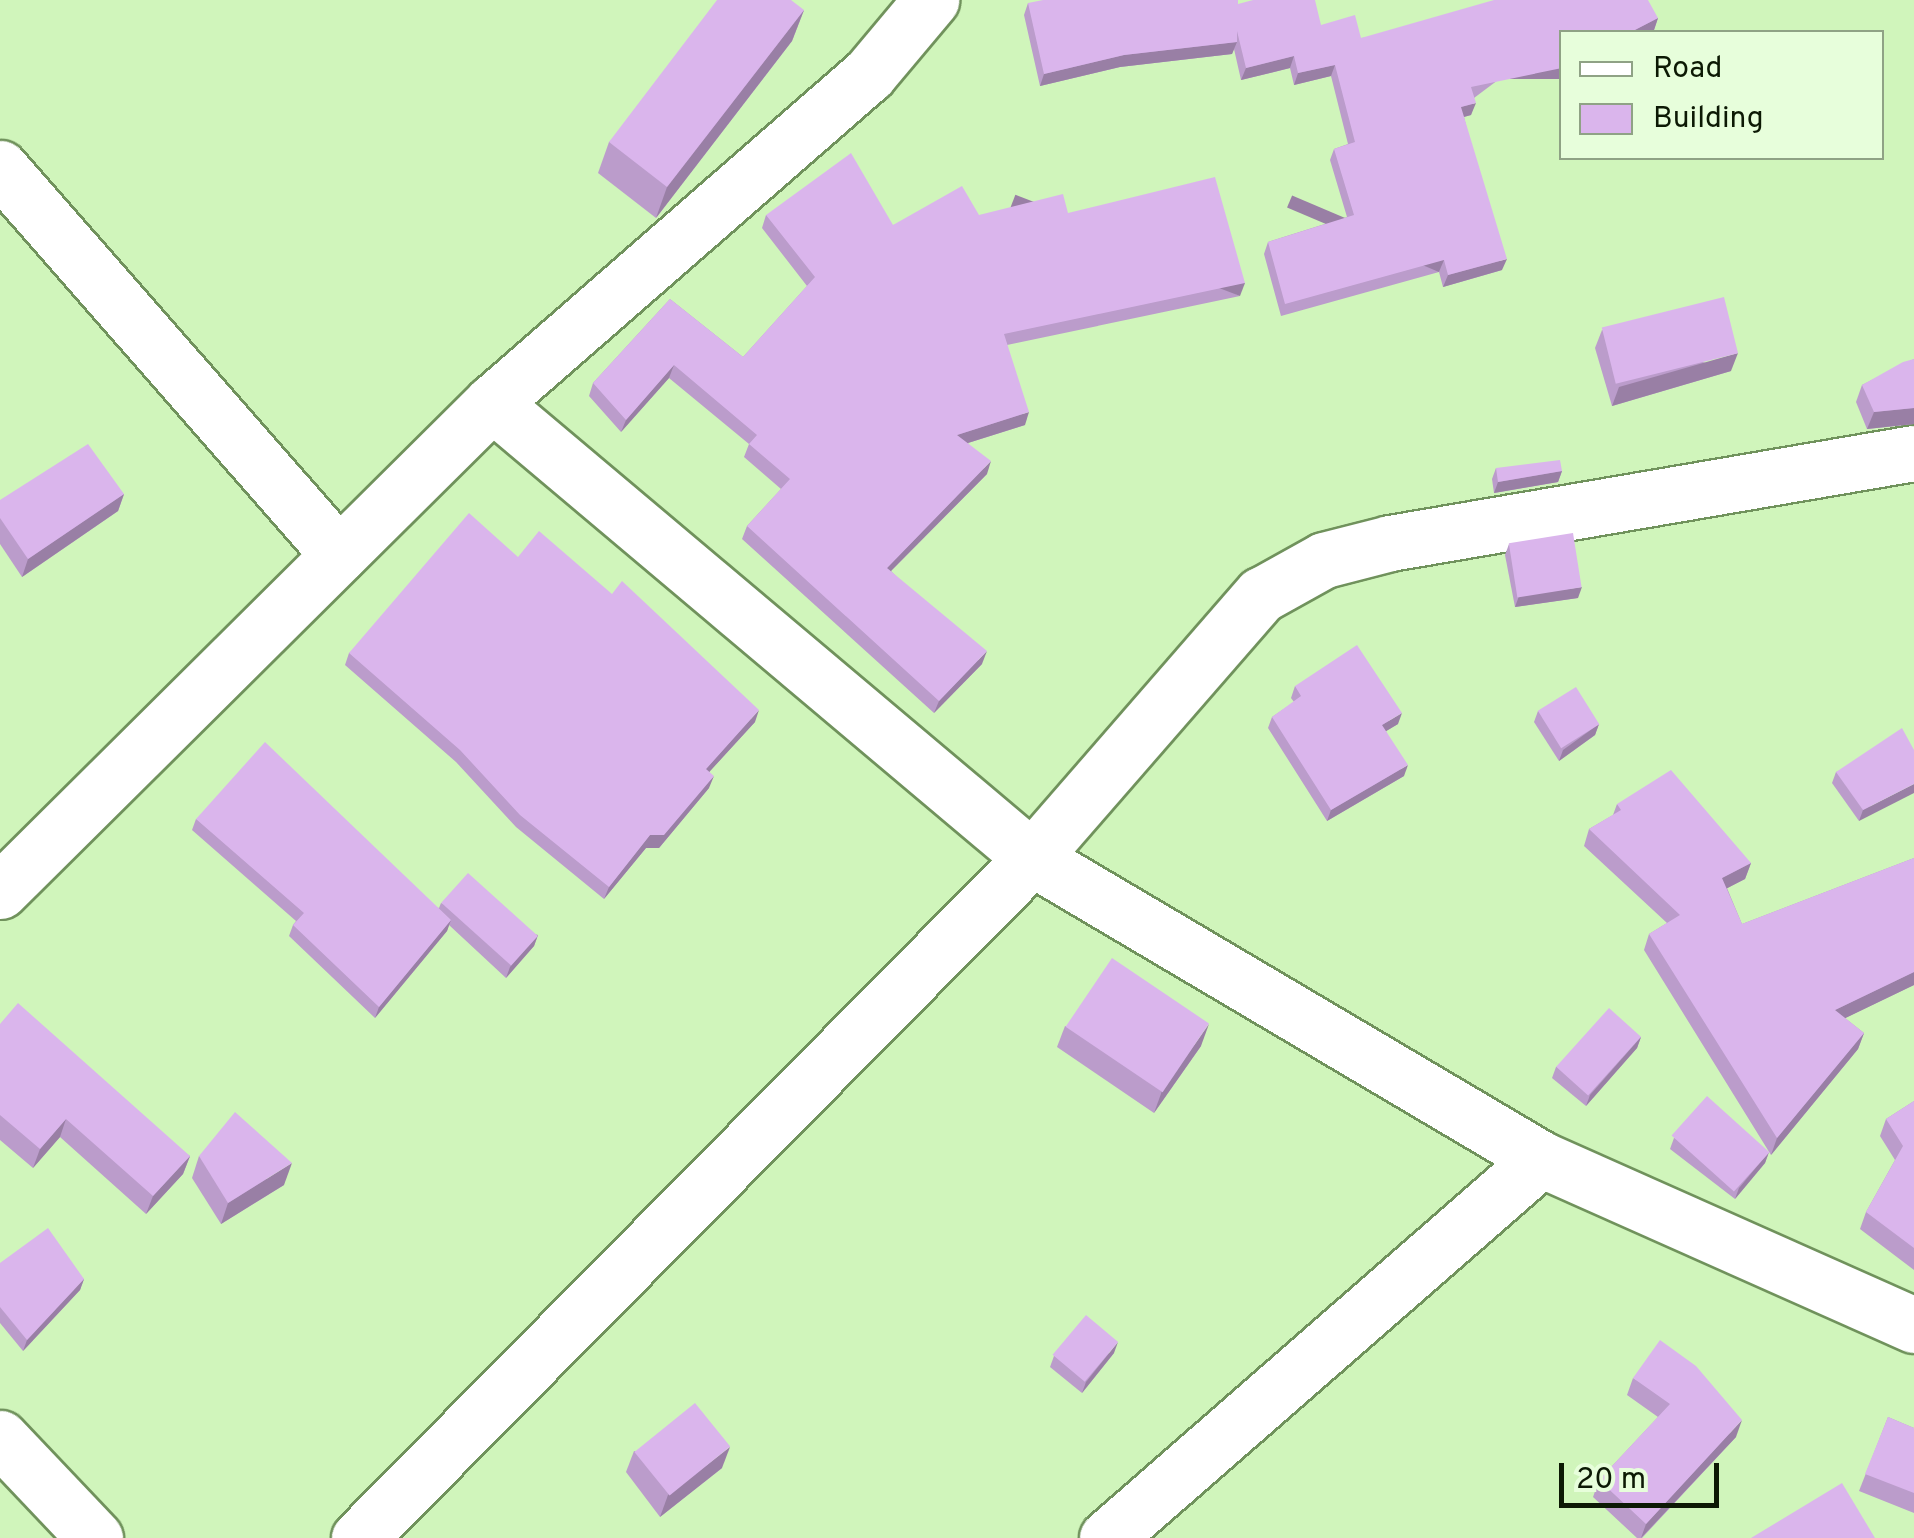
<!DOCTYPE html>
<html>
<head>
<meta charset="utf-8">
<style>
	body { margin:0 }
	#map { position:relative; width:1914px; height:1538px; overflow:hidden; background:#d0f5bb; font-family:Overpass,sans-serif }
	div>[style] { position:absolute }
	.roads { filter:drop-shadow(2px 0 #70925c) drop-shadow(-2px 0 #70925c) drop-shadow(0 2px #70925c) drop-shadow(0 -2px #70925c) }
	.minor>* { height:55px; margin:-27.5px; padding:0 27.5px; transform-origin:27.5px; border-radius:27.5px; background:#fff }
	.wall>* { inset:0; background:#bb9ccb }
	.shaded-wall>* { inset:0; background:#997fa5; transform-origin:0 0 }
	.building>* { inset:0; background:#dab5ec; transform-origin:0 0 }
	span { translate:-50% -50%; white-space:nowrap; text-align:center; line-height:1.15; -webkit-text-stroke:10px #e7fedb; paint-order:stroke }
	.legend { position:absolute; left:1559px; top:30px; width:325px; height:130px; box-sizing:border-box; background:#e7fedb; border:2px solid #8fa285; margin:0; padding:12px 18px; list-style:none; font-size:30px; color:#0c1904 }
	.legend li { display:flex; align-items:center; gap:20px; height:50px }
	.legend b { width:50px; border:2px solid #8fa285 }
	.scale { position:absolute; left:1559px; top:1463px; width:160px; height:45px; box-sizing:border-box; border:5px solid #0c1904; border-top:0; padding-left:12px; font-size:30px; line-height:35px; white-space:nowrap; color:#0c1904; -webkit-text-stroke:8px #e7fedb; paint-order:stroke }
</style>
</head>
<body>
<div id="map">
	<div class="roads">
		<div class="minor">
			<div style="left:0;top:168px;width:514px;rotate:48.78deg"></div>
			<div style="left:492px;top:403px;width:706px;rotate:40.12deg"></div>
			<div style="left:1032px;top:858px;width:591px;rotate:30.6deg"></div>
			<div style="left:1541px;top:1159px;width:408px;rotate:24deg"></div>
			<div style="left:0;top:891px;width:693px;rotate:-44.77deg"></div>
			<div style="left:492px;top:403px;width:500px;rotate:-41.11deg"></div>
			<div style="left:869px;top:74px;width:97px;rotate:-50deg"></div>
			<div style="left:0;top:1438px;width:138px;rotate:46.5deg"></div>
			<div style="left:359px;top:1538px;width:957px;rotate:-45.3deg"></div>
			<div style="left:1032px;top:858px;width:349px;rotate:-49deg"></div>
			<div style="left:1261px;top:595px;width:72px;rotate:-29.1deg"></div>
			<div style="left:1324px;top:560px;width:68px;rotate:-14.4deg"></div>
			<div style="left:1390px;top:543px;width:532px;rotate:-9.75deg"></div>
			<div style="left:1107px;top:1538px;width:576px;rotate:-41.13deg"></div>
		</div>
	</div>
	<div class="wall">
		<div style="clip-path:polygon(1028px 3px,1238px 4px,1321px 25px,1361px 38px,1658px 18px,1654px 30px,1649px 32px,1562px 32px,1474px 98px,1471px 115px,1464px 117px,1502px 270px,1443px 287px,1439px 272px,1281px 316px,1264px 254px,1268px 242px,1347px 217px,1330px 160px,1334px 149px,1348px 144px,1331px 76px,1294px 85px,1290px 68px,1241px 80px,1234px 49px,1232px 54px,1120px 67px,1040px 86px,1024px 15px)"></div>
		<div style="clip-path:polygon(804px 10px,792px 41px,656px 218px,598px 173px,609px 142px)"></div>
		<div style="clip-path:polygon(1068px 213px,1240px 296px,1007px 345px,1025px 425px,968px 443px,987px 474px,891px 571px,982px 664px,934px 713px,742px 539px,747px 526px,781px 489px,744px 457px,749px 444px,669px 378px,621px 432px,589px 396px,593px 383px,670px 299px,743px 357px,807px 286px,762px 228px,766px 215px,893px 225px,979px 215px)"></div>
		<div style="clip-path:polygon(1602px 330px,1731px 371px,1612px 406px,1595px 348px)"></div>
		<div style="clip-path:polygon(1914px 359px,1914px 424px,1867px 429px,1856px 402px,1862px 385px)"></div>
		<div style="clip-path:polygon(1496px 468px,1562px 471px,1558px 482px,1494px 493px,1492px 479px)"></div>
		<div style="clip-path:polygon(124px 494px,118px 511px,22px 577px,0 544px,0 500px)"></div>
		<div style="clip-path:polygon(1509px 544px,1578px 598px,1515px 607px,1505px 555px)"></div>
		<div style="clip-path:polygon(518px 557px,755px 722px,709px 772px,709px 788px,659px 848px,646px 848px,604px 899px,516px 827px,456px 762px,345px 665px,349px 653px)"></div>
		<div style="clip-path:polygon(1295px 686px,1398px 724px,1386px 731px,1404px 776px,1327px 821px,1268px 728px,1272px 717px,1294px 702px,1291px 698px)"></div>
		<div style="clip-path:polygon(1538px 711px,1599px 724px,1595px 735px,1559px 761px,1534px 722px)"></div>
		<div style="clip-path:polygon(1914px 750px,1859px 821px,1832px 783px,1836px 772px)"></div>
		<div style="clip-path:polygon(1617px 804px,1751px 863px,1745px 879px,1727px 888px,1742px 924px,1914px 858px,1914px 985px,1845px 1018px,1864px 1033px,1858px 1049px,1771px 1155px,1644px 950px,1649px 934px,1667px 923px,1584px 846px,1589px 829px,1613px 815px)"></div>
		<div style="clip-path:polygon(196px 819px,439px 908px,441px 903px,538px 935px,534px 946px,506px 978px,449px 925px,447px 931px,375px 1018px,289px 936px,293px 925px,296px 921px,192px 830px)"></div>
		<div style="clip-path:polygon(0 1024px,190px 1156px,183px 1174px,146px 1214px,60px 1137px,33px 1168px,0 1140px)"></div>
		<div style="clip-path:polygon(1065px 1026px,1201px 1046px,1154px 1113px,1057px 1047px)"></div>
		<div style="clip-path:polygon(1641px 1037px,1637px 1048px,1586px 1106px,1552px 1078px,1556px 1067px)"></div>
		<div style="clip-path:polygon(1914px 1101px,1914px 1270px,1860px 1229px,1866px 1212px,1895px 1160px,1880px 1136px,1886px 1119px)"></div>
		<div style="clip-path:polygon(1674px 1138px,1769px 1152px,1765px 1163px,1735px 1199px,1670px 1149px)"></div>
		<div style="clip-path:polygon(199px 1156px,284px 1185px,221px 1224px,192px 1178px)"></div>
		<div style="clip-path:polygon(0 1263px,84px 1279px,80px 1290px,23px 1351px,0 1323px)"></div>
		<div style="clip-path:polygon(1114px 1353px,1082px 1393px,1050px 1367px,1054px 1356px)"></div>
		<div style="clip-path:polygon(1633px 1378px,1736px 1437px,1642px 1538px,1637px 1538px,1593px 1497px,1599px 1480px,1658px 1417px,1627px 1395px)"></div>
		<div style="clip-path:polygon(1888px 1417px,1914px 1428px,1914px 1513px,1859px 1491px)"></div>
		<div style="clip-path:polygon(634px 1451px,722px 1468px,660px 1517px,626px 1472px)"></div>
	</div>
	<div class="shaded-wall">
		<div style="clip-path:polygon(804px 10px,792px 41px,656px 218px,667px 187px)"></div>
		<div style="clip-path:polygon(1658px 18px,1654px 30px,1649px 32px,1631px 32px)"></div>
		<div style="clip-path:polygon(1237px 42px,1232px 54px,1120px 67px,1040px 86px,1044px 74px,1124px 55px)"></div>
		<div style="clip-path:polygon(1294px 56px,1290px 68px,1241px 80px,1246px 68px)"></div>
		<div style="clip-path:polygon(1335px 65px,1331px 76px,1294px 85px,1298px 73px)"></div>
		<div style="left:1562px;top:68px;width:11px;height:93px;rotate:90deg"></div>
		<div style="clip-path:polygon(1476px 103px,1471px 115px,1456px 119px,1461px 107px)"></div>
		<div style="clip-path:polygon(1507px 259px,1502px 270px,1443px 287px,1448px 275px)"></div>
		<div style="left:1444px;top:260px;width:13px;height:165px;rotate:113deg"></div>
		<div style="left:1245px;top:283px;width:14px;height:246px;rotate:111deg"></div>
		<div style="clip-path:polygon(1738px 353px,1731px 371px,1612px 406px,1619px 387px)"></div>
		<div style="clip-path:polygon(674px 365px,669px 378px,621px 432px,626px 420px)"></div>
		<div style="clip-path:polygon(1914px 408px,1914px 424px,1867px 429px,1874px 412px)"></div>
		<div style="clip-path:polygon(1029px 412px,1025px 425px,952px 448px,957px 435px)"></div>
		<div style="clip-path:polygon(991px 461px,987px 474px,882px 580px,887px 568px)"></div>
		<div style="clip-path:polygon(1562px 471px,1558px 482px,1494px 493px,1498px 482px)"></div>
		<div style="clip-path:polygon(124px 494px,118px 511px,22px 577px,28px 559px)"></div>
		<div style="clip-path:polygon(1582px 587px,1578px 598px,1515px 607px,1519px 596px)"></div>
		<div style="clip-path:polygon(987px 651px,982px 664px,934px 713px,939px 701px)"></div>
		<div style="clip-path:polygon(759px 710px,755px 722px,701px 781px,706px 769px)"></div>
		<div style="clip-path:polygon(1402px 713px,1398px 724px,1378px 736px,1382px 725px)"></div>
		<div style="clip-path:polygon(1599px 724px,1595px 735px,1559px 761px,1563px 750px)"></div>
		<div style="clip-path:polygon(1408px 765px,1404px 776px,1327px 821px,1331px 810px)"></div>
		<div style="clip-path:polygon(714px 776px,709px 788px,659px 848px,646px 848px,604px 899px,609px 887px,650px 835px)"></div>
		<div style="clip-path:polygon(1914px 784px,1914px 793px,1859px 821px,1863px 810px)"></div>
		<div style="clip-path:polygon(1751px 863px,1745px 879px,1716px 894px,1722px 878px)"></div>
		<div style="clip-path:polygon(451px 920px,447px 931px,375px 1018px,379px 1007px)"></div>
		<div style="clip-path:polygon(538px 935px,534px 946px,506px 978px,510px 967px)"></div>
		<div style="clip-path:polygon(1914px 972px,1914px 985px,1829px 1026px,1835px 1010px)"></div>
		<div style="clip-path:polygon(1209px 1024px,1201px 1046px,1154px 1113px,1162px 1091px)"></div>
		<div style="clip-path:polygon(1864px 1033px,1858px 1049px,1771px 1155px,1777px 1138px)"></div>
		<div style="clip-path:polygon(1641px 1037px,1637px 1048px,1586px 1106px,1590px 1095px)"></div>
		<div style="clip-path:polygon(66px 1119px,60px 1137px,33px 1168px,40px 1149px)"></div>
		<div style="clip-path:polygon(1769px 1152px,1765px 1163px,1735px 1199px,1739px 1188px)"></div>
		<div style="clip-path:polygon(190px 1156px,183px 1174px,146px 1214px,153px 1196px)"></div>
		<div style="clip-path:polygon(292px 1163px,284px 1185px,221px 1224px,228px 1203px)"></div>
		<div style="clip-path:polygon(84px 1279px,80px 1290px,23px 1351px,27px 1340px)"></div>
		<div style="clip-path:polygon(1118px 1342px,1114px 1353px,1082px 1393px,1086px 1382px)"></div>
		<div style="clip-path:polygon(1742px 1420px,1736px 1437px,1641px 1538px,1646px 1524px)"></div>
		<div style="clip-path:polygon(730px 1447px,722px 1468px,660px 1517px,668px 1495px)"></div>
	</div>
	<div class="building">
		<div style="clip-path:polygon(717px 0,791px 0,804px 10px,667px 187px,609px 142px)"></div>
		<div style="clip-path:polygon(1043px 0,1238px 0,1238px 4px,1253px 0,1315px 0,1321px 25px,1355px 15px,1361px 38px,1494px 0,1648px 0,1658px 18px,1631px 32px,1562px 32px,1562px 68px,1471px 87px,1476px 103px,1461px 107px,1507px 259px,1448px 275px,1444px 260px,1285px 304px,1268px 242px,1354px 215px,1334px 149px,1355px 142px,1335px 65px,1298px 73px,1294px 56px,1246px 68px,1237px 31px,1237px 42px,1124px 55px,1044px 74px,1028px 3px)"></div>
		<div style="clip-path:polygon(851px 153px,893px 225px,962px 186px,979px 215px,1063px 194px,1068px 213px,1215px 177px,1245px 283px,1004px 334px,1029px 412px,957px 435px,991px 461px,887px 568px,987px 651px,939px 701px,747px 526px,790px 479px,749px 444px,757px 435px,674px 365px,626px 420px,593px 383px,670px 299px,743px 357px,815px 277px,766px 215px)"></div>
		<div style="left:1724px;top:297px;width:58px;height:126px;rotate:76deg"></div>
		<div style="clip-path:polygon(1914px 359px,1914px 408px,1874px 412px,1862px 385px,1903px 362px)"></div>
		<div style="clip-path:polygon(88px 444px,124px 494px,28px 559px,0 518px,0 500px)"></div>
		<div style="clip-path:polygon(1560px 460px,1562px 471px,1498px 482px,1496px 468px)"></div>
		<div style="clip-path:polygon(469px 513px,518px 557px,539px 531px,612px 594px,622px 581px,759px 710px,706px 769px,714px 776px,664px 835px,650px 835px,609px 887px,520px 815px,460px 750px,349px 653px)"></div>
		<div style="left:1573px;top:533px;width:55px;height:65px;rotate:81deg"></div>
		<div style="clip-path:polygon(1357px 645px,1402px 713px,1382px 725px,1408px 765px,1331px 810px,1272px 717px,1301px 696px,1295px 686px)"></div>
		<div style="left:1576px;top:687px;width:44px;height:45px;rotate:58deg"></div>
		<div style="clip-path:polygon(1902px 728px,1914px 750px,1914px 784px,1863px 810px,1836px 772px)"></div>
		<div style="clip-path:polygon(265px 742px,451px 920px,379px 1007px,293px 925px,304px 913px,196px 819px)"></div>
		<div style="clip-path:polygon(1671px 770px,1751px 863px,1722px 878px,1742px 924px,1914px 858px,1914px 972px,1835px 1010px,1864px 1033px,1777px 1138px,1649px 934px,1680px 915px,1589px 829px,1621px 810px,1617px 804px)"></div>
		<div style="left:468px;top:873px;width:94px;height:40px;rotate:42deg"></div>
		<div style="left:1112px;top:958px;width:117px;height:83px;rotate:34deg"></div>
		<div style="clip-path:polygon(18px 1003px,190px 1156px,153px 1196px,66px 1119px,40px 1149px,0 1115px,0 1024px)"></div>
		<div style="left:1609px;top:1008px;width:43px;height:79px;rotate:42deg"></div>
		<div style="left:1707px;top:1096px;width:84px;height:53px;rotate:42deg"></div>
		<div style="clip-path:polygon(1914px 1101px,1914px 1248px,1866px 1212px,1903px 1146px,1886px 1119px)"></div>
		<div style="clip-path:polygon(235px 1112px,292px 1163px,228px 1203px,199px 1156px)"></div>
		<div style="clip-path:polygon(48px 1228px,84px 1279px,27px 1340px,0 1307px,0 1263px)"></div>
		<div style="left:1086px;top:1315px;width:42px;height:52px;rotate:40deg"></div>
		<div style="clip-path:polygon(1660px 1340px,1696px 1366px,1742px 1420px,1646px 1524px,1599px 1480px,1670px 1404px,1633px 1378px)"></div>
		<div style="left:695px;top:1403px;width:56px;height:78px;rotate:51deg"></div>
		<div style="clip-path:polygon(1888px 1417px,1914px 1428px,1914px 1493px,1865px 1474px)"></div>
		<div style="clip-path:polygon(1842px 1483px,1875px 1538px,1751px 1538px)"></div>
	</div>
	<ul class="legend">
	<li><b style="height:12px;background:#fff"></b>Road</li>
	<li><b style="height:28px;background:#dab5ec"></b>Building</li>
	</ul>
	<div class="scale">20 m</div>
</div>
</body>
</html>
